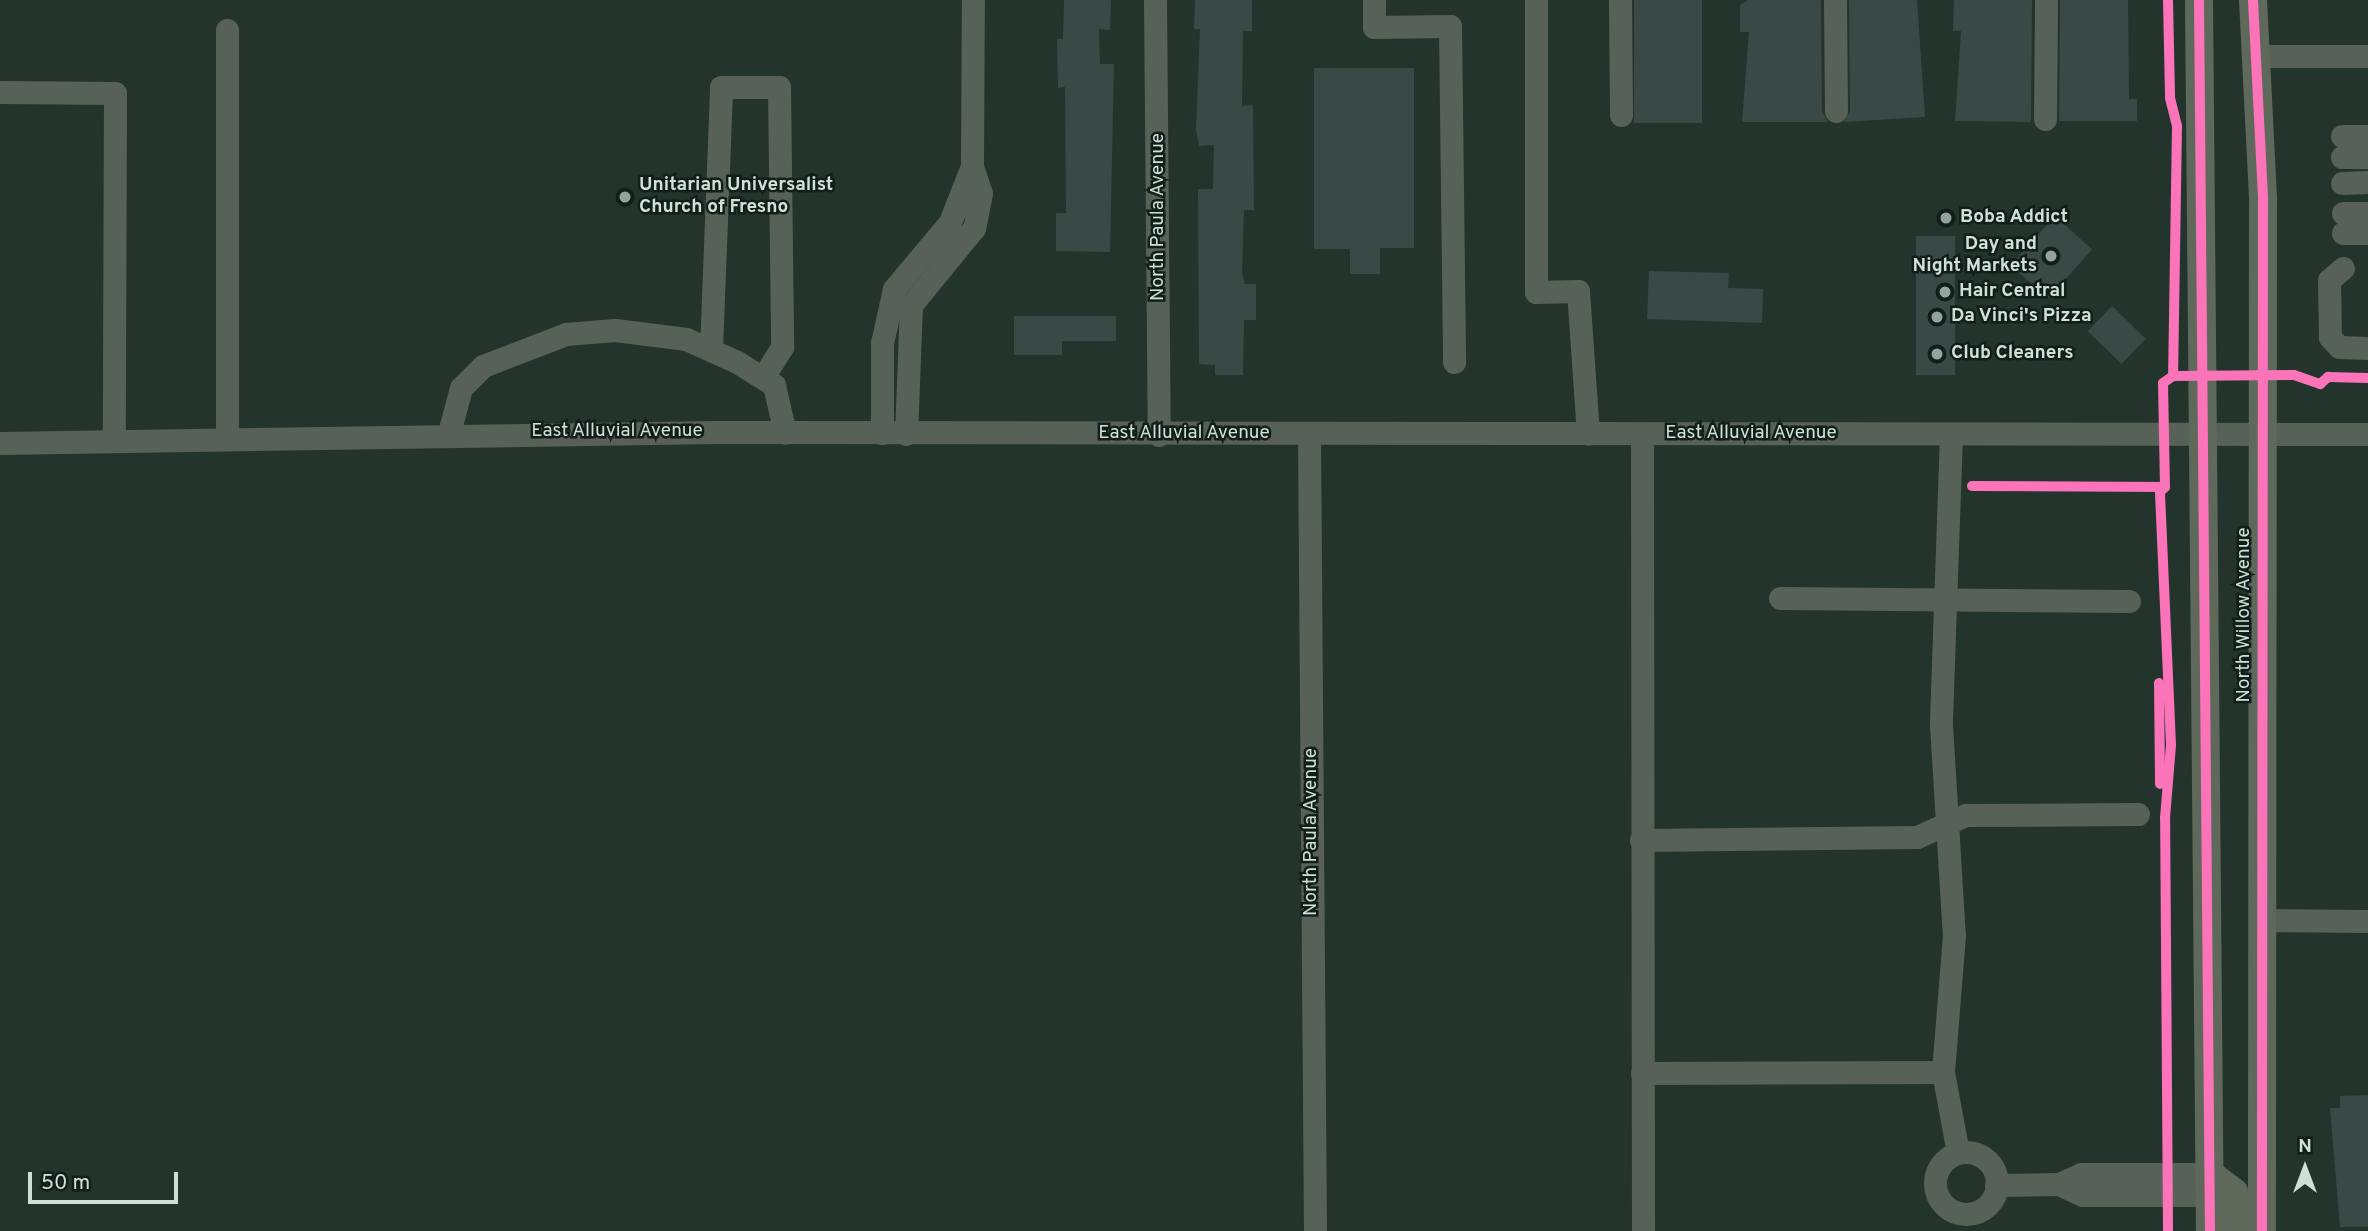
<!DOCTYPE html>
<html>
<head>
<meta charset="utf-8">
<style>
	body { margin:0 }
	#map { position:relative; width:2368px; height:1231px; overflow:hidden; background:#23342d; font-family:Overpass,sans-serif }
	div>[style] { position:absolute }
	.building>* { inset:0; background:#394a46; transform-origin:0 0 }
	.minor>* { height:23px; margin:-11.5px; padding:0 11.5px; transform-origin:11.5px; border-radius:11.5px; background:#586157 }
	.minor>.ring { margin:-11.5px; padding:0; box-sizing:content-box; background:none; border:23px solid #586157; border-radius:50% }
	.major>* { height:28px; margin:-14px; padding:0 14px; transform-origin:14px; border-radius:14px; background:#5e695b }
	.cycleway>* { height:10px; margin:-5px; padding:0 5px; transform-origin:5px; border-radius:5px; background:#fb73b8 }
	.dots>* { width:19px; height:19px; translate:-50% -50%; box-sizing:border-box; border:4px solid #111e19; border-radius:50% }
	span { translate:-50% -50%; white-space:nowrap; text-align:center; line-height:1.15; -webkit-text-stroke:5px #111e19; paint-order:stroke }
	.poi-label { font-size:19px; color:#cfe0d8; font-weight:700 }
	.left { translate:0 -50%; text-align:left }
	.right { translate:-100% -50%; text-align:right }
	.street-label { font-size:19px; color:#cfe0d8 }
	.north { position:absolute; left:2270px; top:1133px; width:70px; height:70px; -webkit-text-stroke:5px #111e19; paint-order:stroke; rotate:0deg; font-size:19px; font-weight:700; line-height:28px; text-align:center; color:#cfe0d8 }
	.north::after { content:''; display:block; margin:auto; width:24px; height:32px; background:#cfe0d8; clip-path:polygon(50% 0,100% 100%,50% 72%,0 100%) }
	.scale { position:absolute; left:28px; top:1172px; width:150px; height:32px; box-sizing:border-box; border:4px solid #cfe0d8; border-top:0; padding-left:9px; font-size:21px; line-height:24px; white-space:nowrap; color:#cfe0d8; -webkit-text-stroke:5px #111e19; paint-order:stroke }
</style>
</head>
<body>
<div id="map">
	<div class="building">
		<div style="clip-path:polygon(1064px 0,1111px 0,1110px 30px,1099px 29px,1100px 64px,1114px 64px,1110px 252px,1056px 251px,1056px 213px,1066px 213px,1065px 87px,1058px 88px,1057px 39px,1063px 39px)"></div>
		<div style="clip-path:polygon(1195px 0,1252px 0,1252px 31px,1243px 31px,1242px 106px,1253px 105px,1254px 210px,1244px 210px,1242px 273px,1245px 284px,1256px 284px,1256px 320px,1244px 320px,1243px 375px,1215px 375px,1215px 365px,1199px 364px,1198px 189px,1213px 189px,1214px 145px,1199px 146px,1196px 130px,1200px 29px,1194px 29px)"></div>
		<div style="left:1634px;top:0;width:68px;height:123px"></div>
		<div style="clip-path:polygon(1748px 0,1821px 0,1822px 111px,1828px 122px,1742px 122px,1749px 32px,1740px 32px,1740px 5px)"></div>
		<div style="clip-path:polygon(1849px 0,1917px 0,1925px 117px,1844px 122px,1850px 111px)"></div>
		<div style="clip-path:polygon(1954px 0,2032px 0,2031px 122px,1955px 121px,1961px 31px,1953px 31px)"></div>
		<div style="clip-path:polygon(2060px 0,2128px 0,2129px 99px,2137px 99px,2137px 121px,2059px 121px)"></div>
		<div style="clip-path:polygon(1314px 68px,1414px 68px,1414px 248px,1380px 248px,1380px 274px,1350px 274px,1350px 249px,1314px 249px)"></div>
		<div style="left:2055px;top:216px;width:50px;height:66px;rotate:42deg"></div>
		<div style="left:1916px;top:236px;width:39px;height:139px"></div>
		<div style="clip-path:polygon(1649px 271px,1729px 273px,1728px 288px,1763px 289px,1762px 323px,1647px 319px)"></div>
		<div style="left:2112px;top:306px;width:47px;height:35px;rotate:44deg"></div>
		<div style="clip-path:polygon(1014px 316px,1116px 316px,1116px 341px,1062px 341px,1062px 355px,1014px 355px)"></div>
		<div style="clip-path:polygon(2368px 1095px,2368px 1227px,2340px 1227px,2330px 1108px,2340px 1108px,2340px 1096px)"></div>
	</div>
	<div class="minor">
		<div style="left:1155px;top:0;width:435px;rotate:89.5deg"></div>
		<div style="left:1374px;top:0;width:27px;rotate:90deg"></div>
		<div style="left:1374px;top:27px;width:76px;rotate:-0.8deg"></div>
		<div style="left:1450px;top:26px;width:336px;rotate:89.3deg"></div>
		<div style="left:1536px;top:0;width:292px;rotate:90deg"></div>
		<div style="left:1536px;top:292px;width:42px;rotate:-1.4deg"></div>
		<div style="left:1578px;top:291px;width:143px;rotate:86deg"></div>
		<div style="left:1620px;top:0;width:115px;rotate:89.5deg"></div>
		<div style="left:1835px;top:0;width:111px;rotate:89.5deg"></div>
		<div style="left:2258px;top:56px;width:110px"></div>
		<div style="left:0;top:92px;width:115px;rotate:0.5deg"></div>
		<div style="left:115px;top:93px;width:348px;rotate:90.2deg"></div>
		<div style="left:2045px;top:119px;width:119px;rotate:-89.5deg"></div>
		<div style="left:2342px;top:136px;width:26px"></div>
		<div style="left:2342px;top:157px;width:26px"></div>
		<div style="left:972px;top:166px;width:166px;rotate:-89.7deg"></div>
		<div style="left:2342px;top:183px;width:26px;rotate:-2deg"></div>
		<div style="left:2343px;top:213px;width:25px"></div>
		<div style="left:2343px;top:233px;width:25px"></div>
		<div style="left:2343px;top:268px;width:18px;rotate:139deg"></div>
		<div style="left:2329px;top:280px;width:57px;rotate:89deg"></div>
		<div style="left:2330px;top:337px;width:13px;rotate:48deg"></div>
		<div style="left:2339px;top:347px;width:29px;rotate:2deg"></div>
		<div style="left:711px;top:350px;width:263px;rotate:-87.8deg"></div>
		<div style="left:721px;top:87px;width:58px"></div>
		<div style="left:779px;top:87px;width:260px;rotate:89.3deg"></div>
		<div style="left:782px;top:347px;width:36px;rotate:122deg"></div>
		<div style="left:449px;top:433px;width:47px;rotate:-75.1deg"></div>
		<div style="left:461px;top:388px;width:31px;rotate:-45deg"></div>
		<div style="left:483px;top:366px;width:89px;rotate:-21.1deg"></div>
		<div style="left:566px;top:334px;width:49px;rotate:-4.7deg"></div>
		<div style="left:615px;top:330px;width:72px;rotate:7.2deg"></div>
		<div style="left:686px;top:339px;width:56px;rotate:24.3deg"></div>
		<div style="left:737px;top:362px;width:44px;rotate:31.9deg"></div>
		<div style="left:774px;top:385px;width:49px;rotate:77.1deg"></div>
		<div style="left:882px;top:433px;width:90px;rotate:-90deg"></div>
		<div style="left:882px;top:343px;width:55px;rotate:-77.5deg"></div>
		<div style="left:894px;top:289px;width:87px;rotate:-50.1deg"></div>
		<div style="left:950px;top:222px;width:60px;rotate:-68.6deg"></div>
		<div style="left:972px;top:166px;width:28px;rotate:72deg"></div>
		<div style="left:981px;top:193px;width:36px;rotate:101deg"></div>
		<div style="left:974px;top:228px;width:99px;rotate:129.3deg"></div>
		<div style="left:911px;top:305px;width:129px;rotate:92.2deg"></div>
		<div style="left:1309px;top:434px;width:797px;rotate:89.57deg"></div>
		<div style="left:1642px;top:434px;width:797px;rotate:89.93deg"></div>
		<div style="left:1951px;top:434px;width:291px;rotate:92deg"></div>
		<div style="left:1941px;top:725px;width:210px;rotate:86.5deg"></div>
		<div style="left:1954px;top:935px;width:137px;rotate:94.6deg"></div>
		<div style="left:1943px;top:1072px;width:82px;rotate:79.5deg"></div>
		<div style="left:227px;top:439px;width:409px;rotate:-90deg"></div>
		<div style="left:0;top:443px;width:715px;rotate:-0.88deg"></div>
		<div style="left:715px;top:432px;width:1653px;rotate:0.07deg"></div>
		<div style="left:1780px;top:598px;width:349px;rotate:0.5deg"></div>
		<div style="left:1641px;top:840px;width:276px;rotate:-0.6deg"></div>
		<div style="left:1917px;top:837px;width:54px;rotate:-24.2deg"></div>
		<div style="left:1966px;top:815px;width:172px;rotate:-0.3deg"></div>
		<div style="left:2260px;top:920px;width:108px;rotate:0.5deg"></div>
		<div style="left:1642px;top:1073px;width:301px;rotate:-0.2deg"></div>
		<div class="ring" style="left:1935px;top:1152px;width:39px;height:39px"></div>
		<div style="left:2059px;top:1184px;width:26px;rotate:25deg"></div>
		<div style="left:2083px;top:1195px;width:127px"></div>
		<div style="left:1996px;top:1185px;width:63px;rotate:-0.9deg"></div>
		<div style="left:2059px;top:1184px;width:24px;rotate:-24deg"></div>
		<div style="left:2081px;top:1174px;width:129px"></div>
	</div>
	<div class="major">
		<div style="left:2199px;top:0;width:1231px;rotate:89.49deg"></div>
		<div style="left:2253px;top:0;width:200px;rotate:87.1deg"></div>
		<div style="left:2263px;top:200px;width:1031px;rotate:90.06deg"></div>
		<div style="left:2210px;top:1174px;width:30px;rotate:37deg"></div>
		<div style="left:2234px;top:1192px;width:39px;rotate:86deg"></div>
	</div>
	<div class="cycleway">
		<div style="left:2168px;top:0;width:98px;rotate:88.8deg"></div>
		<div style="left:2170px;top:98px;width:29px;rotate:76deg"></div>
		<div style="left:2177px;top:126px;width:250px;rotate:90.9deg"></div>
		<div style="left:2199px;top:0;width:1231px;rotate:89.49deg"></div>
		<div style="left:2253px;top:0;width:200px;rotate:87.1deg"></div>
		<div style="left:2263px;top:200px;width:1031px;rotate:90.06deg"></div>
		<div style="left:1972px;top:486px;width:193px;rotate:0.3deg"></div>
		<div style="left:2159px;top:683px;width:101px;rotate:89.4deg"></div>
		<div style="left:2168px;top:1231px;width:413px;rotate:-90.4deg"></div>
		<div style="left:2165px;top:818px;width:73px;rotate:-85.3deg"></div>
		<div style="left:2171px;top:745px;width:253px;rotate:-92.5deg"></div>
		<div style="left:2160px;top:492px;width:7px;rotate:-45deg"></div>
		<div style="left:2165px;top:487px;width:104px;rotate:-91.1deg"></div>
		<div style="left:2163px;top:383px;width:12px;rotate:-35deg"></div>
		<div style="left:2173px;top:376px;width:121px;rotate:-0.5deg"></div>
		<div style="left:2294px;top:375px;width:28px;rotate:19deg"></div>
		<div style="left:2320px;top:384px;width:11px;rotate:-41deg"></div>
		<div style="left:2328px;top:377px;width:40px;rotate:1.4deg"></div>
	</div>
	<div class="dots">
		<div style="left:625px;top:197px;background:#93a49c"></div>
		<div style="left:1946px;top:218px;background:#93a49c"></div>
		<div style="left:2051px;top:256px;background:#93a49c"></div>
		<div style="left:1945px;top:292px;background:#93a49c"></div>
		<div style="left:1937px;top:317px;background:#93a49c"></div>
		<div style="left:1937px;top:354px;background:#93a49c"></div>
	</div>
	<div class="poi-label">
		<span class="left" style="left:639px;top:197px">Unitarian Universalist<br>Church of Fresno</span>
		<span class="left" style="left:1960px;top:218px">Boba Addict</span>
		<span class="right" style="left:2037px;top:256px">Day and<br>Night Markets</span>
		<span class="left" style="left:1959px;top:292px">Hair Central</span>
		<span class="left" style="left:1951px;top:317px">Da Vinci's Pizza</span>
		<span class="left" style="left:1951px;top:354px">Club Cleaners</span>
	</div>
	<div class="street-label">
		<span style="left:1159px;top:217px;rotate:-90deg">North Paula Avenue</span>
		<span style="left:617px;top:432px">East Alluvial Avenue</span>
		<span style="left:1184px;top:434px">East Alluvial Avenue</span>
		<span style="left:1751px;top:434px">East Alluvial Avenue</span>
		<span style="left:2245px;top:615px;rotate:-90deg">North Willow Avenue</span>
		<span style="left:1312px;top:832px;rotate:-90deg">North Paula Avenue</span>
	</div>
	<div class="north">N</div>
	<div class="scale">50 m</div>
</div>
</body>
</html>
